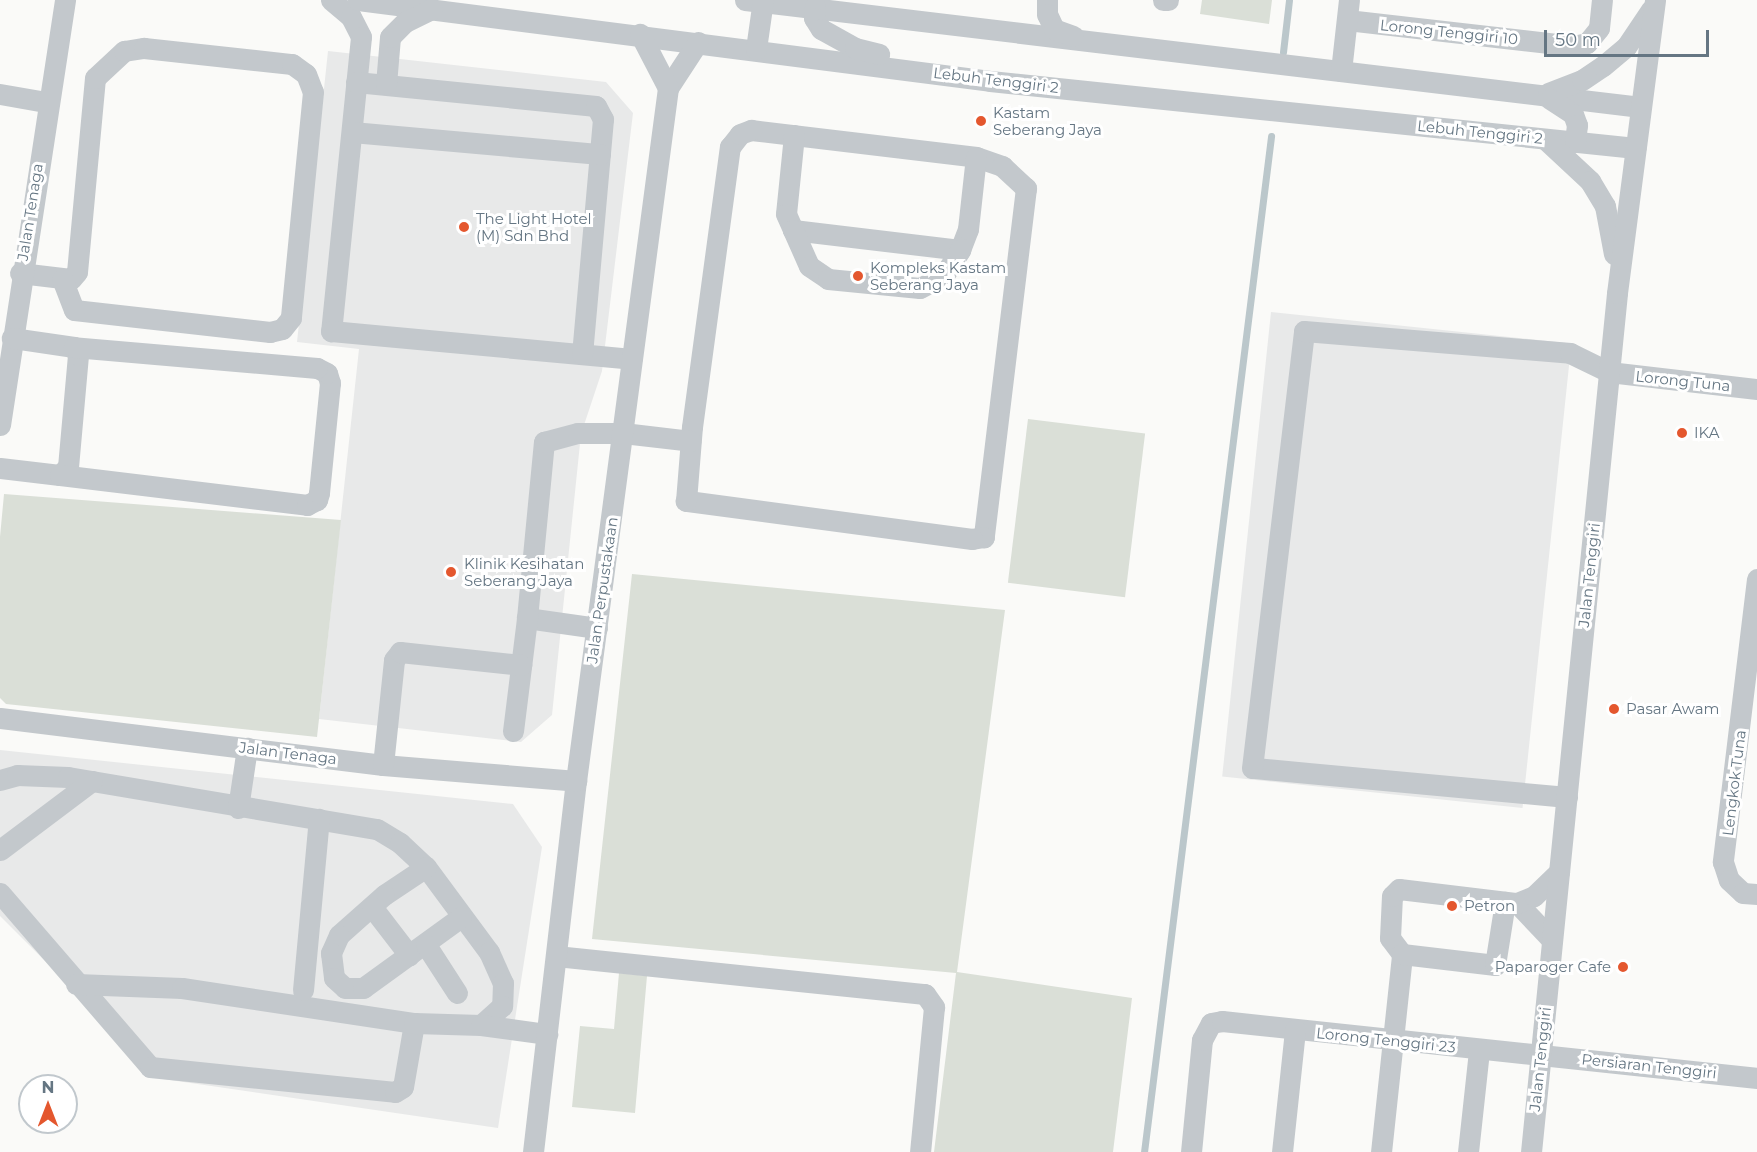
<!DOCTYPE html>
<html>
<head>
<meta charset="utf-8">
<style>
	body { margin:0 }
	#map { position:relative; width:1757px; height:1152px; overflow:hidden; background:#fafaf8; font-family:Montserrat,sans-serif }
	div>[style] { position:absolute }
	.built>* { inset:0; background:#e8e9e9; transform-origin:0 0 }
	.green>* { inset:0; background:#dadfd7; transform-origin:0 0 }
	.stream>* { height:7px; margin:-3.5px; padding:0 3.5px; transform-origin:3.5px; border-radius:3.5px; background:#bbc7cb }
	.minor>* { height:21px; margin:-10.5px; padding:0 10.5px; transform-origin:10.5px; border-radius:10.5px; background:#c3c8cc }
	.dots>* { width:16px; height:16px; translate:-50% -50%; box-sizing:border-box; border:3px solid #fff; border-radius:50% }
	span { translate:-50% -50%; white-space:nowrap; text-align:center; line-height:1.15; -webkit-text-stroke:6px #fff; paint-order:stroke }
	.street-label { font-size:15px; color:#657683 }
	.poi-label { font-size:15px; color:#657683 }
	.left { translate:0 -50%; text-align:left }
	.right { translate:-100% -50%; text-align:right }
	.north { position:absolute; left:18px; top:1074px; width:60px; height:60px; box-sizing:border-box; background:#fff; border:2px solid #c1c8cd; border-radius:50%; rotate:0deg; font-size:16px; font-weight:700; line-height:24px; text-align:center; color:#657683 }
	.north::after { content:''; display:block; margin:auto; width:21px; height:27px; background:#e4572e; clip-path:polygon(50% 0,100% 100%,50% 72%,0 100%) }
	.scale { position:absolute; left:1544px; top:30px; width:165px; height:27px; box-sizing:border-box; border:3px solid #657683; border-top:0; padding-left:8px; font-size:18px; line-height:21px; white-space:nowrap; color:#657683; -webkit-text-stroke:4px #fff; paint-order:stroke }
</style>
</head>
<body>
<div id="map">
	<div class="built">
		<div style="clip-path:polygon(328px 51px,606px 82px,633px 113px,602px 371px,581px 434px,552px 715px,521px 742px,319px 719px,359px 349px,297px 342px)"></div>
		<div style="left:1271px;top:312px;width:302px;height:467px;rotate:6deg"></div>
		<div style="clip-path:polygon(0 750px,513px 804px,542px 847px,498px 1128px,163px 1079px,0 916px)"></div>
	</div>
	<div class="green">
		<div style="clip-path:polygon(1202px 0,1272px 0,1269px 24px,1200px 14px)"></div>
		<div style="left:1028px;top:419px;width:118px;height:165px;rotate:7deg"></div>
		<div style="clip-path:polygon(4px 494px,341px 520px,317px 737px,6px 704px,0 698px,0 537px)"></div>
		<div style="clip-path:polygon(632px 574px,1005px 610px,957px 972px,1132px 998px,1113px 1152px,934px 1152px,956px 973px,592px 939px)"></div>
		<div style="clip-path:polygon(619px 973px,647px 976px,635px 1113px,572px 1107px,580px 1026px,614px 1029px)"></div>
	</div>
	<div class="stream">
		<div style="left:1283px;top:52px;width:52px;rotate:-83.4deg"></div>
		<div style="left:1144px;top:1152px;width:1024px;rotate:-82.87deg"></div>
	</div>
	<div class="minor">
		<div style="left:331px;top:0;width:26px;rotate:40deg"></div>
		<div style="left:351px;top:17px;width:22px;rotate:63deg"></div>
		<div style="left:361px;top:37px;width:296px;rotate:95.8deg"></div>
		<div style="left:331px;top:331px;width:302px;rotate:5.3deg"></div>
		<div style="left:358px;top:0;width:637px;rotate:7.3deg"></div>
		<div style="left:990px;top:81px;width:649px;rotate:5.92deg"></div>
		<div style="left:745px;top:0;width:902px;rotate:6.81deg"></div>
		<div style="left:1047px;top:0;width:14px;rotate:90deg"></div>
		<div style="left:1047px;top:14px;width:17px;rotate:65deg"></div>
		<div style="left:1054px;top:29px;width:20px;rotate:20deg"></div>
		<div style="left:1163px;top:0;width:5px"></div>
		<div style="left:815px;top:7px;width:11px;rotate:95deg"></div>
		<div style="left:814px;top:18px;width:13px;rotate:58deg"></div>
		<div style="left:821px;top:29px;width:39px;rotate:29deg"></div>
		<div style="left:855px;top:48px;width:25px;rotate:14deg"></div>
		<div style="left:1347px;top:20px;width:228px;rotate:6.5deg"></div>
		<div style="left:1574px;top:46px;width:13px;rotate:-13deg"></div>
		<div style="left:1587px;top:43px;width:19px;rotate:-51deg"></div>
		<div style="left:1599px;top:28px;width:28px;rotate:-84deg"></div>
		<div style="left:756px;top:49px;width:49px;rotate:-81.9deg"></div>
		<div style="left:1341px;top:71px;width:71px;rotate:-83.6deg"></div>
		<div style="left:356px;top:82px;width:241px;rotate:5.7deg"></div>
		<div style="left:596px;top:106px;width:15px;rotate:62deg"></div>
		<div style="left:603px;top:119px;width:236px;rotate:95.1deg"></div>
		<div style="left:386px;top:84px;width:47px;rotate:-85.1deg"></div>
		<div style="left:390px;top:37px;width:21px;rotate:-45deg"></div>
		<div style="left:405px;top:22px;width:30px;rotate:-26deg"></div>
		<div style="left:668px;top:88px;width:55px;rotate:-56.9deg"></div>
		<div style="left:1548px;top:93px;width:36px;rotate:-21deg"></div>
		<div style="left:1582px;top:80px;width:25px;rotate:-34deg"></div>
		<div style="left:1603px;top:66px;width:30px;rotate:-40deg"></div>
		<div style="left:1626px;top:47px;width:45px;rotate:-56deg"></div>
		<div style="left:0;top:94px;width:47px;rotate:9.9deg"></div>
		<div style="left:1550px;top:99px;width:27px;rotate:33deg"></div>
		<div style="left:1573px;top:114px;width:12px;rotate:70deg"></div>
		<div style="left:1577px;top:125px;width:17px;rotate:97deg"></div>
		<div style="left:751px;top:130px;width:227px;rotate:6.8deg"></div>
		<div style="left:976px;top:157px;width:28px;rotate:19deg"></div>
		<div style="left:1002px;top:166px;width:33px;rotate:43deg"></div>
		<div style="left:1026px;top:188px;width:352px;rotate:96.9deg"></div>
		<div style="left:984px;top:537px;width:12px;rotate:171deg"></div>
		<div style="left:972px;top:539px;width:289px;rotate:-172.4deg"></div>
		<div style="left:686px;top:501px;width:74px;rotate:-85.4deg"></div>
		<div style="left:692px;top:427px;width:283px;rotate:-82.3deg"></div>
		<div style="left:730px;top:147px;width:16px;rotate:-52deg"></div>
		<div style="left:740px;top:134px;width:12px;rotate:-20deg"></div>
		<div style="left:352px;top:132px;width:249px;rotate:5.1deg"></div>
		<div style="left:794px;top:135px;width:79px;rotate:95.8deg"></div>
		<div style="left:786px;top:214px;width:17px;rotate:66deg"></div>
		<div style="left:793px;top:230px;width:168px;rotate:6.8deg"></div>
		<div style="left:960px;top:250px;width:22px;rotate:-69deg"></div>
		<div style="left:968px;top:229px;width:72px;rotate:-83.7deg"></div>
		<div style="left:1545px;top:139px;width:62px;rotate:43deg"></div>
		<div style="left:1590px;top:181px;width:29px;rotate:59deg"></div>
		<div style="left:1605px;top:206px;width:49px;rotate:79.4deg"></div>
		<div style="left:793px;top:230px;width:39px;rotate:66deg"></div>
		<div style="left:809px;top:266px;width:23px;rotate:34deg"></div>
		<div style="left:828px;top:279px;width:92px;rotate:5.6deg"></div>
		<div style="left:920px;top:288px;width:27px;rotate:-28deg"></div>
		<div style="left:944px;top:275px;width:30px;rotate:-57deg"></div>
		<div style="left:20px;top:273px;width:51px;rotate:6.7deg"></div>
		<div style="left:71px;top:279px;width:9px;rotate:-49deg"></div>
		<div style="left:77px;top:272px;width:195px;rotate:-84.7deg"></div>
		<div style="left:95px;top:78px;width:40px;rotate:-43deg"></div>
		<div style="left:124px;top:51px;width:20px;rotate:-9deg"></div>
		<div style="left:144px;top:48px;width:149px;rotate:6.2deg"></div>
		<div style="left:292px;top:64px;width:17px;rotate:36deg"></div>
		<div style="left:306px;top:74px;width:19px;rotate:69deg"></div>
		<div style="left:313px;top:92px;width:227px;rotate:95.6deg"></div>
		<div style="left:291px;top:318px;width:14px;rotate:129deg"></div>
		<div style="left:282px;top:329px;width:12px;rotate:166deg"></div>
		<div style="left:270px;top:332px;width:197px;rotate:-173.6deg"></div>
		<div style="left:74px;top:310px;width:33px;rotate:-111deg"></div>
		<div style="left:0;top:425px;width:430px;rotate:-81.3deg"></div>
		<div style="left:0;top:468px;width:60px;rotate:6.7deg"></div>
		<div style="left:60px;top:475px;width:11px;rotate:-45deg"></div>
		<div style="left:68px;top:467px;width:112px;rotate:-84.9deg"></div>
		<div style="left:78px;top:355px;width:9px;rotate:-117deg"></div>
		<div style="left:74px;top:347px;width:63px;rotate:-171.7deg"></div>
		<div style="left:60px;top:475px;width:249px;rotate:6.9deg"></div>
		<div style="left:307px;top:505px;width:11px;rotate:-27deg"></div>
		<div style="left:317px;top:500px;width:7px;rotate:-74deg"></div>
		<div style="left:319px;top:493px;width:111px;rotate:-84.3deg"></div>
		<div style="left:330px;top:383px;width:10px;rotate:-107deg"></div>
		<div style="left:327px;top:373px;width:11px;rotate:-153deg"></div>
		<div style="left:317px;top:368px;width:244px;rotate:-175.1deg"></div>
		<div style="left:1757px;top:579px;width:285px;rotate:96.9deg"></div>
		<div style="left:1723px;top:862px;width:19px;rotate:72deg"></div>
		<div style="left:1729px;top:880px;width:19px;rotate:43deg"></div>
		<div style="left:1743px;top:893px;width:14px;rotate:4deg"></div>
		<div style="left:597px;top:628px;width:71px;rotate:-171.9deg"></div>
		<div style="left:527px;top:618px;width:177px;rotate:-84.5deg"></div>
		<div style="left:544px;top:442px;width:35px;rotate:-15deg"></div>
		<div style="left:578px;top:433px;width:45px"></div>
		<div style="left:623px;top:433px;width:68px;rotate:6.7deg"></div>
		<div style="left:0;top:718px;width:386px;rotate:7deg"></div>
		<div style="left:383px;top:765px;width:194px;rotate:4.7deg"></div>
		<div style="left:513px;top:731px;width:114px;rotate:-82.9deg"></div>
		<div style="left:383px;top:765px;width:106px;rotate:-84deg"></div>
		<div style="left:394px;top:660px;width:10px;rotate:-53deg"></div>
		<div style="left:400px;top:652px;width:122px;rotate:6.1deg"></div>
		<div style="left:0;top:780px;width:18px;rotate:-16deg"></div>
		<div style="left:17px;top:775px;width:51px;rotate:2.2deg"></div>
		<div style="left:68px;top:777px;width:313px;rotate:9.6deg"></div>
		<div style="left:377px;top:829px;width:27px;rotate:31deg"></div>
		<div style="left:400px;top:843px;width:35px;rotate:43deg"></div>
		<div style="left:426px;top:867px;width:106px;rotate:53.5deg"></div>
		<div style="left:489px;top:952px;width:34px;rotate:66deg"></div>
		<div style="left:503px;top:983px;width:23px;rotate:92deg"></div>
		<div style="left:502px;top:1006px;width:28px;rotate:138deg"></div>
		<div style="left:1567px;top:797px;width:316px;rotate:-174.7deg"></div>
		<div style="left:1252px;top:768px;width:440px;rotate:-83.2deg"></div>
		<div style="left:1304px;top:331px;width:267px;rotate:4.7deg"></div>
		<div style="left:1570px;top:353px;width:43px;rotate:26deg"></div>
		<div style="left:1609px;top:372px;width:149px;rotate:6.6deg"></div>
		<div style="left:238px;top:808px;width:61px;rotate:-81.5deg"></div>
		<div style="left:0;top:850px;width:115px;rotate:-36.9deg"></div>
		<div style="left:426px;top:867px;width:50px;rotate:146.3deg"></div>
		<div style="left:384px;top:895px;width:60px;rotate:138.4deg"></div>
		<div style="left:339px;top:935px;width:20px;rotate:114deg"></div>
		<div style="left:331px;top:953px;width:25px;rotate:83deg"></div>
		<div style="left:334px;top:978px;width:15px;rotate:42deg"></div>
		<div style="left:345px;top:988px;width:18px"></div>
		<div style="left:363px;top:988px;width:121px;rotate:-35.9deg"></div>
		<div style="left:0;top:893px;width:230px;rotate:49.2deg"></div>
		<div style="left:150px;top:1067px;width:246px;rotate:5.8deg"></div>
		<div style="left:395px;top:1092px;width:9px;rotate:-32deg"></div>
		<div style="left:403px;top:1087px;width:65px;rotate:-80.2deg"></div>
		<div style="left:1517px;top:903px;width:51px;rotate:46.6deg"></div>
		<div style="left:372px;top:907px;width:61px;rotate:52.4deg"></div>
		<div style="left:426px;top:945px;width:57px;rotate:57.1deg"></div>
		<div style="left:1402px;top:954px;width:20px;rotate:-127deg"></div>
		<div style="left:1390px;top:938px;width:42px;rotate:-87.3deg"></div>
		<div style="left:1392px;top:896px;width:10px;rotate:-45deg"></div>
		<div style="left:1399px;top:889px;width:119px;rotate:6.8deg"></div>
		<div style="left:1517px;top:903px;width:18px;rotate:-22deg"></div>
		<div style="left:1534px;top:896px;width:35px;rotate:-44deg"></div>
		<div style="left:556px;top:956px;width:371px;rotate:5.9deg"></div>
		<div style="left:925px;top:994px;width:16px;rotate:55deg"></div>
		<div style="left:934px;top:1007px;width:146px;rotate:95.5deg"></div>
		<div style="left:76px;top:984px;width:106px;rotate:2.2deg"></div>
		<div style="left:182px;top:988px;width:235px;rotate:8.6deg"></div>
		<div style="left:414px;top:1023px;width:67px;rotate:1.7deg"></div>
		<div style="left:481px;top:1025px;width:67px;rotate:7.8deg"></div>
		<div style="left:303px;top:990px;width:172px;rotate:-84.7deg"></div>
		<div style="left:533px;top:1152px;width:373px;rotate:-83.4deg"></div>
		<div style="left:576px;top:781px;width:699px;rotate:-82.44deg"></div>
		<div style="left:668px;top:88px;width:61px;rotate:-117.4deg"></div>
		<div style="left:1191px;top:1152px;width:113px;rotate:-84.4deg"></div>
		<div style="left:1202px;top:1040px;width:19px;rotate:-62deg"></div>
		<div style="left:1211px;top:1023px;width:11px;rotate:-10deg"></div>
		<div style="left:1222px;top:1021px;width:538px;rotate:6.08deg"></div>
		<div style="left:1282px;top:1152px;width:123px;rotate:-83.9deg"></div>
		<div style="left:1381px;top:1152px;width:199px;rotate:-83.9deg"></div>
		<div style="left:1402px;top:954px;width:94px;rotate:6.7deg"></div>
		<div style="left:1495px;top:965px;width:64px;rotate:-81deg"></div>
		<div style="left:1468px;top:1152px;width:103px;rotate:-83.8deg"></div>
		<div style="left:1531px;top:1152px;width:863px;rotate:-84.28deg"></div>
		<div style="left:1617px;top:293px;width:295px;rotate:-82.6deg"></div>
	</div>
	<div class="dots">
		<div style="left:981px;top:121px;background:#e4572e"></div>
		<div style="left:464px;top:227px;background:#e4572e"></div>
		<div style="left:858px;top:276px;background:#e4572e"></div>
		<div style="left:1682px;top:433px;background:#e4572e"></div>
		<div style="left:451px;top:572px;background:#e4572e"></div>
		<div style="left:1614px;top:709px;background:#e4572e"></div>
		<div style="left:1452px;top:906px;background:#e4572e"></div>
		<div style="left:1623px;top:967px;background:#e4572e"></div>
	</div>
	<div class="street-label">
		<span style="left:1449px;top:32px;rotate:6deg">Lorong Tenggiri 10</span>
		<span style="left:996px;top:80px;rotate:7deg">Lebuh Tenggiri 2</span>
		<span style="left:1480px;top:132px;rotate:6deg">Lebuh Tenggiri 2</span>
		<span style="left:30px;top:212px;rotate:-81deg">Jalan Tenaga</span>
		<span style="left:1683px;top:381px;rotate:6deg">Lorong Tuna</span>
		<span style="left:1589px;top:575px;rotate:-84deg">Jalan Tenggiri</span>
		<span style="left:602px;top:590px;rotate:-82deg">Jalan Perpustakaan</span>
		<span style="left:288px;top:753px;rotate:7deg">Jalan Tenaga</span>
		<span style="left:1734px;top:783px;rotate:-83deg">Lengkok Tuna</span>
		<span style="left:1386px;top:1040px;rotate:6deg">Lorong Tenggiri 23</span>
		<span style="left:1540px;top:1059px;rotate:-84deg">Jalan Tenggiri</span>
		<span style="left:1649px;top:1066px;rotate:6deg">Persiaran Tenggiri</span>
	</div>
	<div class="poi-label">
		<span class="left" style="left:993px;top:121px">Kastam<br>Seberang Jaya</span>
		<span class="left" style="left:476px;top:227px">The Light Hotel<br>(M) Sdn Bhd</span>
		<span class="left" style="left:870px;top:276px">Kompleks Kastam<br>Seberang Jaya</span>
		<span class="left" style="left:1694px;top:433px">IKA</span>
		<span class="left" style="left:464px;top:572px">Klinik Kesihatan<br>Seberang Jaya</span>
		<span class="left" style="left:1626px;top:709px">Pasar Awam</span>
		<span class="left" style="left:1464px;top:906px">Petron</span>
		<span class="right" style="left:1611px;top:967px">Paparoger Cafe</span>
	</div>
	<div class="north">N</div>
	<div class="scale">50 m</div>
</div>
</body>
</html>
